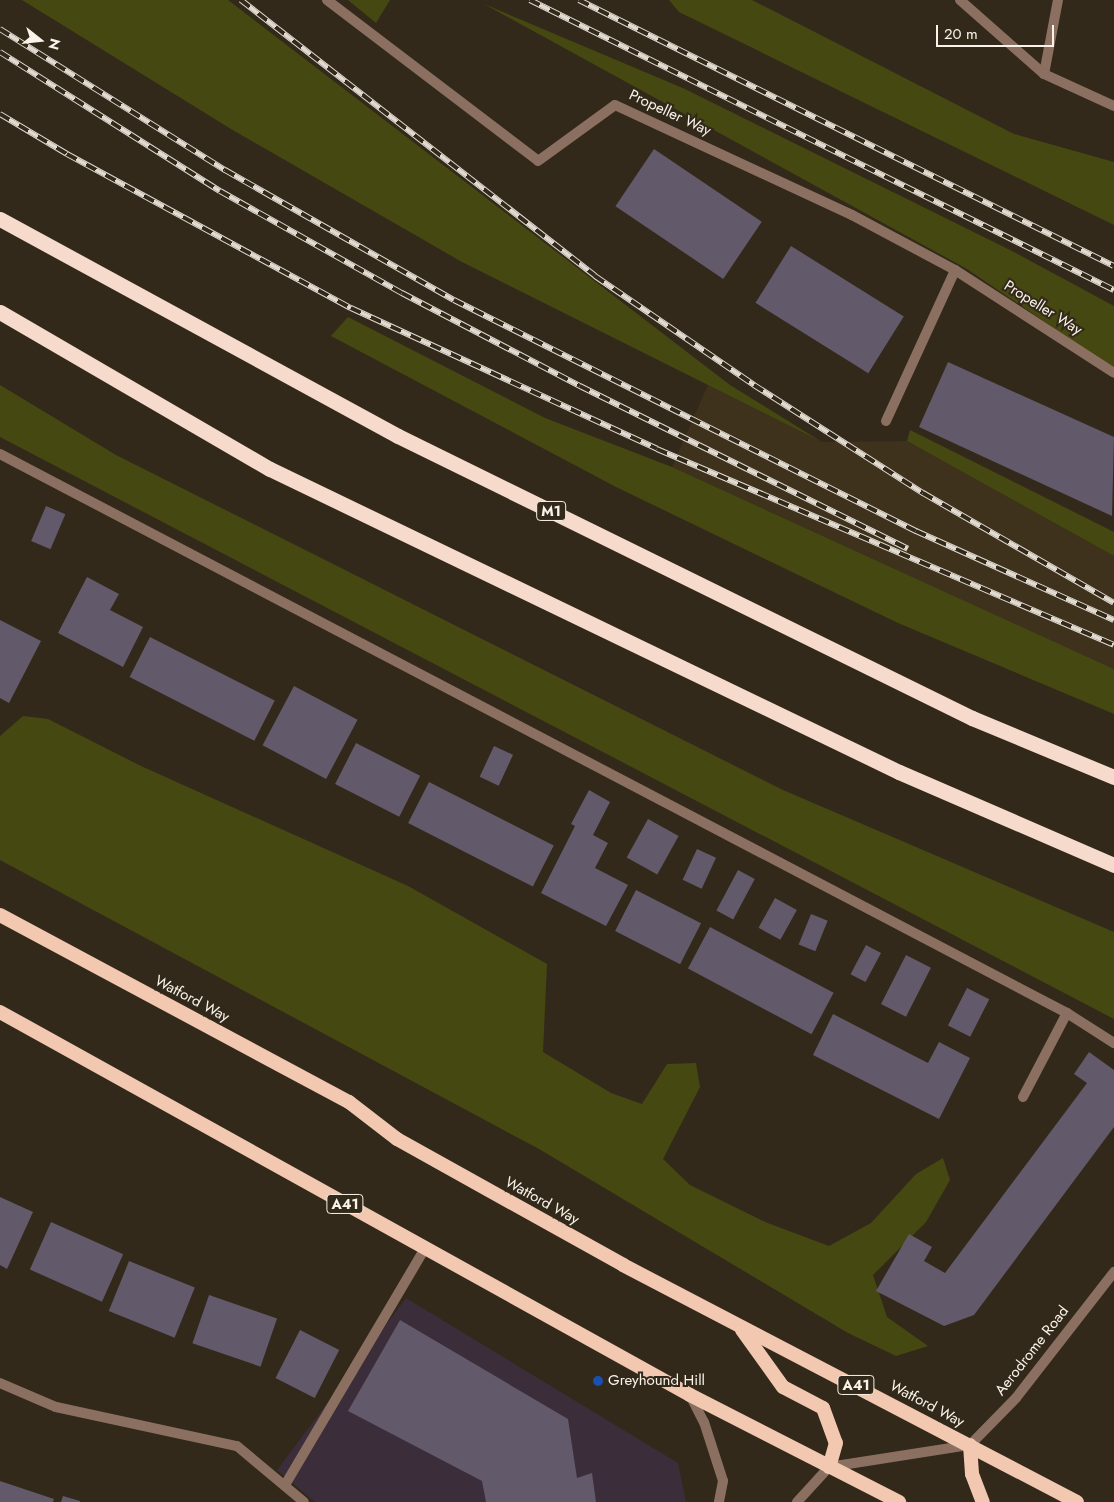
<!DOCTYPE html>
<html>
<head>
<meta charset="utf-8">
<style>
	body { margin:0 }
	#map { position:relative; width:1114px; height:1502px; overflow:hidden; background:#32291a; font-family:Jost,sans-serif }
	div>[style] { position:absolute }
	.commercial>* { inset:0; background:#3b2d3a }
	.built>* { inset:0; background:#3e321c }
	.green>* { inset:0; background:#454811 }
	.building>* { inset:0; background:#62596a; transform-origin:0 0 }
	.service>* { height:10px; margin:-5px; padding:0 5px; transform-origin:5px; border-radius:5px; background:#8b7061 }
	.minor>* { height:10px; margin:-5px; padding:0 5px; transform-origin:5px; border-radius:5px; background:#8b7061 }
	.tertiary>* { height:10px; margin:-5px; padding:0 5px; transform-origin:5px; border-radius:5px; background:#8b7061 }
	.trunk>* { height:14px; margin:-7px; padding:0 7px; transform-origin:7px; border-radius:7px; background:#f2c8b1 }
	.motorway>* { height:15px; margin:-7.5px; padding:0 7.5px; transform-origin:7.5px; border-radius:7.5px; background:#f6dbcc }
	.rail>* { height:5.5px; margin-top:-2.75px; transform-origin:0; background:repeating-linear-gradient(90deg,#32291a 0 11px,#e1dad0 0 22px); box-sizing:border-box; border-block:1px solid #e1dad0 }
	.dots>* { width:14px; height:14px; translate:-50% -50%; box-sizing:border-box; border:2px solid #32291a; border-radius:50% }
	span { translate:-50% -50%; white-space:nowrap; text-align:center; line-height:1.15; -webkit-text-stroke:4px #32291a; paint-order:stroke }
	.shield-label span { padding:1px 4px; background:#32291a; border:1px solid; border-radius:4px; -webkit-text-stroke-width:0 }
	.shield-label { font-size:14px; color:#f9f3e9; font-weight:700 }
	.street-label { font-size:15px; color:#f9f3e9 }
	.poi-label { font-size:15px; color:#f9f3e9 }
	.left { translate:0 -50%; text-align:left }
	.north { position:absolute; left:15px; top:15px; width:50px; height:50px; -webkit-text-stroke:4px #32291a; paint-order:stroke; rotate:106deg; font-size:14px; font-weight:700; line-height:20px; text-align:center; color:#f9f3e9 }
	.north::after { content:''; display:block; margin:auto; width:18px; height:22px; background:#f9f3e9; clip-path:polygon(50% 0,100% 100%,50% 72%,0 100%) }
	.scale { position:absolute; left:936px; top:25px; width:118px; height:22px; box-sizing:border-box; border:2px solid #f9f3e9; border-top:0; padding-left:6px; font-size:15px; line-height:18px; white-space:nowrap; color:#f9f3e9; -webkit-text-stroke:4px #32291a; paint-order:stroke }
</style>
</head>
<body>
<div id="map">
	<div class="commercial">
		<div style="clip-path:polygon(406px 1298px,678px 1463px,686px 1502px,315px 1502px,277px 1470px)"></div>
	</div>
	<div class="built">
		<div style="clip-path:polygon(708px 385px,822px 442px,907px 441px,1114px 556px,1114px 669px,672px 467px)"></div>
	</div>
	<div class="green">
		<div style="clip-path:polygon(22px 0,228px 0,730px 385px,822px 442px,462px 262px,231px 129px)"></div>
		<div style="clip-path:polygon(348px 0,390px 0,376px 23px)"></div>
		<div style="clip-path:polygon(669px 0,752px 0,1014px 134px,1114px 162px,1114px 225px,679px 12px)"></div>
		<div style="clip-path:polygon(484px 4px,685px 89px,1012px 251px,1114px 306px,1114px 369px,967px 269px)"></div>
		<div style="clip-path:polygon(348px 317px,545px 418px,672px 467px,1114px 669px,1114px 714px,898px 623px,616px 487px,331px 336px)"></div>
		<div style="clip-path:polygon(0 385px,116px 455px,783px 790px,1114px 932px,1114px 1019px,0 437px)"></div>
		<div style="clip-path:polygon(910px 430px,1114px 532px,1114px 556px,907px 441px)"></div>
		<div style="clip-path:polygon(23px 716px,48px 719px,141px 766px,408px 886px,547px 964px,543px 1052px,611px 1093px,642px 1104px,667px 1064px,696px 1063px,700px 1087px,663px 1159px,690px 1185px,765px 1222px,829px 1246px,871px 1223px,916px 1174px,943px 1158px,950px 1180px,926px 1222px,873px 1275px,887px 1317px,928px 1346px,896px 1356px,848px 1333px,539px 1149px,0 860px,0 736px)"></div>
	</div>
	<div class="building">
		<div style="left:654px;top:149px;width:130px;height:69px;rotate:34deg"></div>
		<div style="left:791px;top:246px;width:133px;height:67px;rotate:32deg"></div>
		<div style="clip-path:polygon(948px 362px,1114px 437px,1112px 516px,919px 427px)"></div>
		<div style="left:46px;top:506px;width:21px;height:38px;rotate:23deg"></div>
		<div style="clip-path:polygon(87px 577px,119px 594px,110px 610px,143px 627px,123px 667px,58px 633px)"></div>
		<div style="clip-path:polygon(0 620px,41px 641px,9px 703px,0 698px)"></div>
		<div style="left:150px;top:637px;width:140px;height:45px;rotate:27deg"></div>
		<div style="left:294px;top:686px;width:72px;height:67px;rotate:28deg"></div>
		<div style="left:356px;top:743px;width:72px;height:46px;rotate:27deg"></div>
		<div style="left:494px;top:746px;width:21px;height:34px;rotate:25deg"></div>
		<div style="left:429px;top:782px;width:140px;height:46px;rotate:27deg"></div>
		<div style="clip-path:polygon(589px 790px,610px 802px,593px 835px,608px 843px,595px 868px,628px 885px,606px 926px,541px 893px,575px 826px,571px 824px)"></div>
		<div style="left:648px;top:819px;width:35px;height:44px;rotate:29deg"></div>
		<div style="left:697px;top:849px;width:21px;height:34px;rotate:25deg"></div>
		<div style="left:738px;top:870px;width:19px;height:46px;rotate:28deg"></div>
		<div style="left:636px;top:890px;width:73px;height:46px;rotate:27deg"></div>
		<div style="left:775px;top:898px;width:25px;height:34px;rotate:29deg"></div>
		<div style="left:811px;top:914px;width:18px;height:33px;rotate:22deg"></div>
		<div style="left:710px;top:927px;width:140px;height:47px;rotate:28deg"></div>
		<div style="left:866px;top:945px;width:17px;height:33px;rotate:28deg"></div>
		<div style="left:906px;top:955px;width:28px;height:55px;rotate:27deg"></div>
		<div style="left:967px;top:988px;width:25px;height:42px;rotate:27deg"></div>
		<div style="clip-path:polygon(833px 1014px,928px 1063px,939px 1042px,970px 1058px,939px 1119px,813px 1055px)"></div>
		<div style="clip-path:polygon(1089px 1052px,1114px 1070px,1114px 1127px,974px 1315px,944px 1326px,876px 1291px,909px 1234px,932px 1247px,924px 1261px,945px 1273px,1087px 1083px,1074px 1074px)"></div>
		<div style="clip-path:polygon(0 1197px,33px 1212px,7px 1269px,0 1265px)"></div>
		<div style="left:51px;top:1222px;width:79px;height:52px;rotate:24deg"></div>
		<div style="left:129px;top:1261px;width:71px;height:54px;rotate:22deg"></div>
		<div style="left:209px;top:1295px;width:72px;height:51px;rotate:19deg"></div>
		<div style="clip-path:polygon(400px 1320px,568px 1419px,577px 1478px,592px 1473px,596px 1502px,486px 1502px,482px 1481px,348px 1411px)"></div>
		<div style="left:300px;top:1330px;width:44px;height:54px;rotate:27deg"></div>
		<div style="clip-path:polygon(0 1481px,54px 1499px,53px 1502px,0 1502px)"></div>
		<div style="clip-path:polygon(63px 1496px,80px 1501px,80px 1502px,61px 1502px)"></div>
	</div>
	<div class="service">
		<div style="left:327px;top:0;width:265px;rotate:37.3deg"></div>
		<div style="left:538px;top:161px;width:95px;rotate:-36deg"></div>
		<div style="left:615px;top:105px;width:261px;rotate:24.9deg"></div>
		<div style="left:852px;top:215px;width:117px;rotate:28.1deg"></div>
		<div style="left:955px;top:270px;width:189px;rotate:32.9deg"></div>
		<div style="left:1044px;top:74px;width:75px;rotate:-79.3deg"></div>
		<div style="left:886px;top:421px;width:166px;rotate:-65.4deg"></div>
		<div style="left:0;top:454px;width:1205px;rotate:27.65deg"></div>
		<div style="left:1067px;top:1013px;width:56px;rotate:32.6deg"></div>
		<div style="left:1023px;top:1097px;width:95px;rotate:-62.4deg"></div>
		<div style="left:0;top:1383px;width:61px;rotate:23.2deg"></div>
		<div style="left:56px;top:1407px;width:185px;rotate:12.2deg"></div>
		<div style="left:237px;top:1446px;width:87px;rotate:39.9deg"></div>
		<div style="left:285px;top:1485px;width:275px;rotate:-59.4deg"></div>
	</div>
	<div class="minor">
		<div style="left:960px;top:0;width:112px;rotate:41.4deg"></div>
		<div style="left:1044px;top:74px;width:77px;rotate:24.6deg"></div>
	</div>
	<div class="tertiary">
		<div style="left:690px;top:1395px;width:30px;rotate:63deg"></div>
		<div style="left:704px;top:1422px;width:62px;rotate:72.1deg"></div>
		<div style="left:723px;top:1481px;width:21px;rotate:101deg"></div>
		<div style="left:797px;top:1502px;width:47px;rotate:-47.6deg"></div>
		<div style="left:829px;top:1467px;width:143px;rotate:-8.9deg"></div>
		<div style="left:970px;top:1445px;width:66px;rotate:-45.6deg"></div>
		<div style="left:1016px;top:1398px;width:160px;rotate:-52.1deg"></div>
	</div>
	<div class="trunk">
		<div style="left:0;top:915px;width:396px;rotate:28.2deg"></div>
		<div style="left:349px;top:1102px;width:61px;rotate:37.6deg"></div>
		<div style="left:397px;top:1139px;width:259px;rotate:29.1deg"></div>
		<div style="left:623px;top:1265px;width:512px;rotate:27.57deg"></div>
		<div style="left:0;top:1012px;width:789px;rotate:29.03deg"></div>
		<div style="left:690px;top:1395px;width:235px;rotate:27.1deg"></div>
		<div style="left:742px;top:1330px;width:70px;rotate:54.3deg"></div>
		<div style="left:783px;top:1387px;width:45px;rotate:27.7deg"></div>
		<div style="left:823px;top:1408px;width:37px;rotate:70deg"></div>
		<div style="left:836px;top:1443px;width:25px;rotate:106deg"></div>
		<div style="left:970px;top:1445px;width:29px;rotate:86deg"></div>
		<div style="left:972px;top:1474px;width:30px;rotate:69deg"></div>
	</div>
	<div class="motorway">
		<div style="left:0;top:219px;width:453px;rotate:28.6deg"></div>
		<div style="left:398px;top:436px;width:640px;rotate:26.16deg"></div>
		<div style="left:972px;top:718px;width:154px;rotate:22.6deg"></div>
		<div style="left:0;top:312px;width:312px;rotate:30.2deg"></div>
		<div style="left:270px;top:469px;width:698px;rotate:25.72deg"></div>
		<div style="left:899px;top:772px;width:234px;rotate:23.4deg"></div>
	</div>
	<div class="rail">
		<div style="left:241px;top:0;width:449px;rotate:37.9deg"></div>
		<div style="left:595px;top:276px;width:193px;rotate:34.4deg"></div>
		<div style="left:754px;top:385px;width:201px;rotate:32.6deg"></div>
		<div style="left:923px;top:493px;width:220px;rotate:29.9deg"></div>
		<div style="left:530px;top:0;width:652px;rotate:26.41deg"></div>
		<div style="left:579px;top:0;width:597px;rotate:26.44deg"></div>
		<div style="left:0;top:29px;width:266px;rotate:32.1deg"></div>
		<div style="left:225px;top:170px;width:263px;rotate:29.6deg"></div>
		<div style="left:454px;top:300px;width:517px;rotate:26.57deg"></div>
		<div style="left:916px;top:531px;width:217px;rotate:24.2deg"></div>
		<div style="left:0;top:52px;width:260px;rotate:32.3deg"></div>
		<div style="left:220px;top:191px;width:209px;rotate:29.3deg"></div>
		<div style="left:402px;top:293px;width:201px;rotate:27.6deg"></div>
		<div style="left:580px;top:386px;width:366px;rotate:26.4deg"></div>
		<div style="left:0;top:114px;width:78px;rotate:30.8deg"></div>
		<div style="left:67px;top:154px;width:323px;rotate:28.5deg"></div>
		<div style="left:351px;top:308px;width:337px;rotate:24.7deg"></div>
		<div style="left:657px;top:449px;width:497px;rotate:23.2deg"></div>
	</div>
	<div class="dots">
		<div style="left:598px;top:1381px;background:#1a4fb4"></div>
	</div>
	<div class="shield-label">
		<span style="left:551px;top:511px">M1</span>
		<span style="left:345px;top:1204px">A41</span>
		<span style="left:856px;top:1385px">A41</span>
	</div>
	<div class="street-label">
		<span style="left:670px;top:113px;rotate:25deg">Propeller Way</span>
		<span style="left:1043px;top:308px;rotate:32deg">Propeller Way</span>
		<span style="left:192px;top:999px;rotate:28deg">Watford Way</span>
		<span style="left:542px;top:1201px;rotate:29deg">Watford Way</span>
		<span style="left:1032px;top:1351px;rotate:-52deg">Aerodrome Road</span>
		<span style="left:927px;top:1404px;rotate:28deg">Watford Way</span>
	</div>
	<div class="poi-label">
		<span class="left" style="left:608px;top:1381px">Greyhound Hill</span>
	</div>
	<div class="north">N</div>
	<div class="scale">20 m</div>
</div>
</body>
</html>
